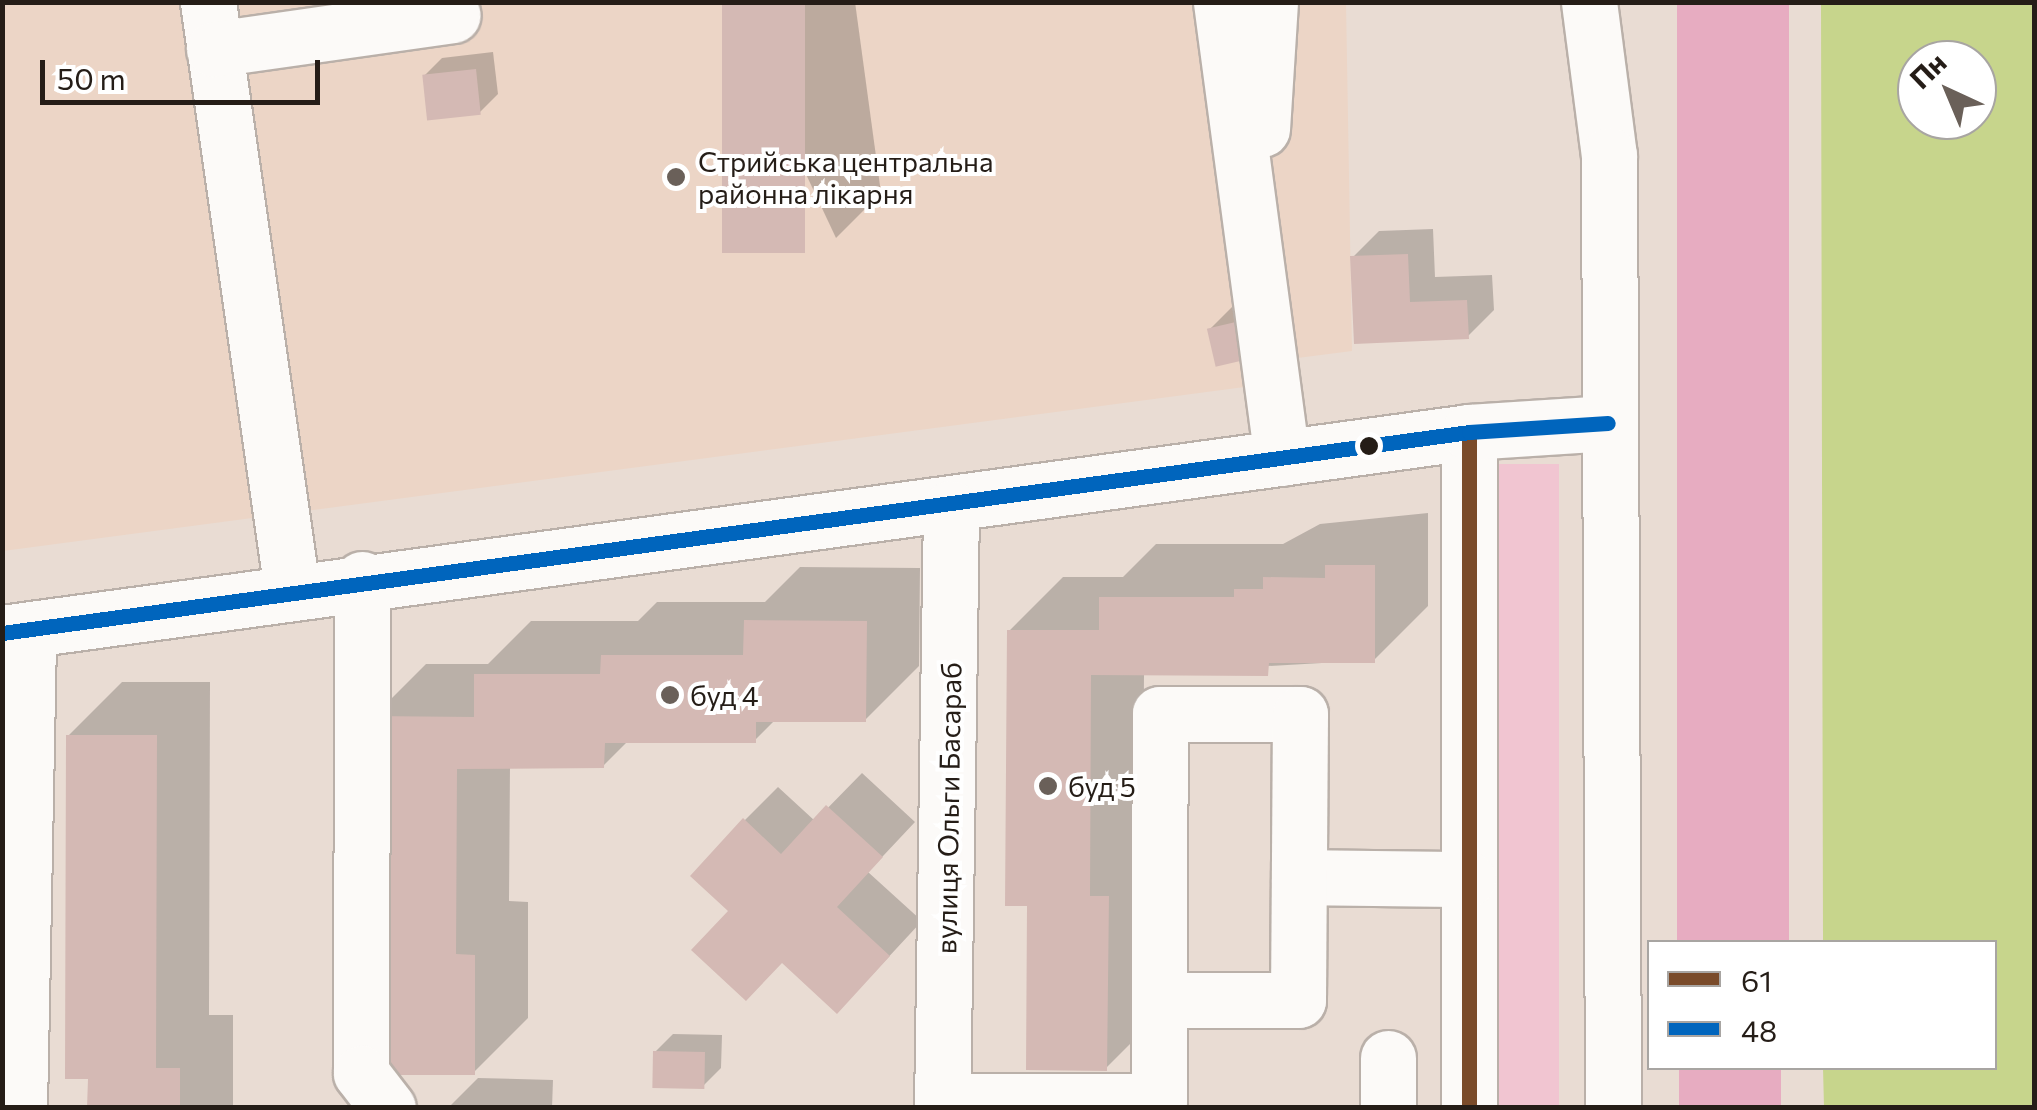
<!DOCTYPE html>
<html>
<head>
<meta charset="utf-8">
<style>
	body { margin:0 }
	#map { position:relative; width:2037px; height:1110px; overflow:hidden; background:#e9dcd3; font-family:Commissioner,sans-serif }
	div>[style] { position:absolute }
	.built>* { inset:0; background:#ecd5c6 }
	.green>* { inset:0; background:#f1c5d1; transform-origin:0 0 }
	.forest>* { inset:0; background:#e7acc1; transform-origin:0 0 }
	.water>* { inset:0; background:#c7d58c }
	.shadow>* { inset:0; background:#0003 }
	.building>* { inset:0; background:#d4b9b4; transform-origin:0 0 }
	.roads { filter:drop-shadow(2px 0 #bab0a9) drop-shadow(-2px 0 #bab0a9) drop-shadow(0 2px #bab0a9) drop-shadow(0 -2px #bab0a9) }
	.minor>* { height:55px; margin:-27.5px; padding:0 27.5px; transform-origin:27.5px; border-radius:27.5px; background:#fcfaf8 }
	.highway>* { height:55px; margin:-27.5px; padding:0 27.5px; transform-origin:27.5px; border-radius:27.5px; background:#fcfaf8 }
	.bus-1>* { height:15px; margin:-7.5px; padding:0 7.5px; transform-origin:7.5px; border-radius:7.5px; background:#7a4b2a }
	.bus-2>* { height:15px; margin:-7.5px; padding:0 7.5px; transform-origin:7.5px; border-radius:7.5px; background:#0065bd }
	.dots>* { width:28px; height:28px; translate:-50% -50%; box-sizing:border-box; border:5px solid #fff; border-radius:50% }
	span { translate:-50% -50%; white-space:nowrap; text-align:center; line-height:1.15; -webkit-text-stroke:8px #fff; paint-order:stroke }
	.poi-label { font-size:28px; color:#251d17 }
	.left { translate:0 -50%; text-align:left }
	.street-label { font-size:28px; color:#251d17 }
	.frame { position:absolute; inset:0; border:5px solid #251d17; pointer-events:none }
	.legend { position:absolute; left:1647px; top:940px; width:350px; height:130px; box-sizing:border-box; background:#fff; border:2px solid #a8a5a2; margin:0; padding:12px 18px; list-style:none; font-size:30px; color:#251d17 }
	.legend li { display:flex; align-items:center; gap:20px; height:50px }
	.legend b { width:50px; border:2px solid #a8a5a2 }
	.north { position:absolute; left:1897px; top:40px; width:100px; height:100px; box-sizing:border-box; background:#fff; border:2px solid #a8a5a2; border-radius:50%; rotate:316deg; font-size:28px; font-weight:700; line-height:40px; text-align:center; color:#251d17 }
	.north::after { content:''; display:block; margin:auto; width:35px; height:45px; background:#6a6059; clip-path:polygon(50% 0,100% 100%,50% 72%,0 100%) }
	.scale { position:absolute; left:40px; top:60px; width:280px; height:45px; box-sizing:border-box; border:5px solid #251d17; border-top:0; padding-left:12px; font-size:30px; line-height:35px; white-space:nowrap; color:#251d17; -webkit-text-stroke:8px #fff; paint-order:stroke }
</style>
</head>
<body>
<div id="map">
	<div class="built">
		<div style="clip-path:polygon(2px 3px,1346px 3px,1352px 351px,1250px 364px,1252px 386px,3px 551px)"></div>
	</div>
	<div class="green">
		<div style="left:1559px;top:464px;width:643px;height:72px;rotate:90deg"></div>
	</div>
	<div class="forest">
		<div style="left:1677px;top:3px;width:112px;height:939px"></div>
		<div style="left:1679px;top:1068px;width:102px;height:39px"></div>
	</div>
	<div class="water">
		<div style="clip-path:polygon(evenodd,1821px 3px,2034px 3px,2034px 1107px,1824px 1107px,1823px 1068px,1994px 1068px,1994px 942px,1823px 942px,1821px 3px,1917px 60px,1977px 60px,1977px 120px,1917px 120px,1917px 60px)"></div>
	</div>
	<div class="shadow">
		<div style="clip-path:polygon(725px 2px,855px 2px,881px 193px,836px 238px)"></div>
		<div style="clip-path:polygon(493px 52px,498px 94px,480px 112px,424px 76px,442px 58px)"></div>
		<div style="clip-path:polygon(1433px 229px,1435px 277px,1492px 275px,1494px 310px,1467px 337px,1356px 341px,1353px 257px,1379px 231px)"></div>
		<div style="clip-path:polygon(1285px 278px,1292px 311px,1248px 356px,1210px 329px,1255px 284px)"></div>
		<div style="clip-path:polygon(1428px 513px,1428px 606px,1374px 660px,1144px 673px,1143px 843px,1160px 1014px,1106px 1068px,1029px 904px,1009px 631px,1063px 577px,1123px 577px,1156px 544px,1283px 544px,1320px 524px)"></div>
		<div style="clip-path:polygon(800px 567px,920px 568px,919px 666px,865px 720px,776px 719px,755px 740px,629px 740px,603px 766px,510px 766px,509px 901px,528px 902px,528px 1018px,474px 1072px,372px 718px,426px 664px,488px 664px,531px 621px,638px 621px,657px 602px,765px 602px)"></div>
		<div style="clip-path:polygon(122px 682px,210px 682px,209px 1015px,233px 1015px,233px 1108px,90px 1108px,68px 736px)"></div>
		<div style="clip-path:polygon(862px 773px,915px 822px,868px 872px,922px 921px,870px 977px,732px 911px,745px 820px,778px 787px,815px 821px)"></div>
		<div style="clip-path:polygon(673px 1034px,722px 1035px,721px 1068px,703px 1086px,655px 1052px)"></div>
		<div style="clip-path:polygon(478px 1078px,553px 1080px,552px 1108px,448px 1108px)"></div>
	</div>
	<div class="building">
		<div style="left:722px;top:2px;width:83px;height:251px"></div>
		<div style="left:476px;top:69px;width:46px;height:54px;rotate:84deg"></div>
		<div style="clip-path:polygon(1408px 254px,1410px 302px,1467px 300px,1469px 339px,1354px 344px,1350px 256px)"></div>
		<div style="left:1240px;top:321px;width:39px;height:34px;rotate:77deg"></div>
		<div style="clip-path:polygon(1325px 565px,1375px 565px,1375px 663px,1269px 663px,1268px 676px,1091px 675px,1090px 896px,1109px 896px,1107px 1071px,1026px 1070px,1027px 906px,1005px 906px,1007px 630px,1099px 630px,1099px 597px,1234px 597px,1234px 589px,1263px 589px,1263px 577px,1325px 578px)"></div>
		<div style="clip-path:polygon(744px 620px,867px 621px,866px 722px,756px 722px,756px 743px,605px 743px,604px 768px,457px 769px,456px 954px,475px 955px,475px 1075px,381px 1075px,370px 716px,474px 717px,474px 674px,600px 674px,601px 655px,743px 655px)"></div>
		<div style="clip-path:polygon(66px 735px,157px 735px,156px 1068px,180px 1068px,180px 1108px,87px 1108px,88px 1079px,65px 1079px)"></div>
		<div style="clip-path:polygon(826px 805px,883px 857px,837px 907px,890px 956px,837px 1014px,782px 963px,746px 1001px,691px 950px,728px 911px,690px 876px,743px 818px,781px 854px)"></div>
		<div style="left:653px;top:1051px;width:52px;height:37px;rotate:1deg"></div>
	</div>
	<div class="roads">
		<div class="minor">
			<div style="left:208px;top:2px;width:594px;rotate:81.87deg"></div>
			<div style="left:1221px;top:2px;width:460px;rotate:82.4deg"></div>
			<div style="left:214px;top:49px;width:241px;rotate:-8.1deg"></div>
			<div style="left:1262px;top:129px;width:127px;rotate:-86.4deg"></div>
			<div style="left:1469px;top:432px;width:676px;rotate:90deg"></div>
			<div style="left:362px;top:579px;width:494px;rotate:90.1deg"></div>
			<div style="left:361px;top:1073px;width:44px;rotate:52.4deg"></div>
			<div style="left:2px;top:633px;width:1481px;rotate:-7.8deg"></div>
			<div style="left:1469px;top:432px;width:139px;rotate:-3.7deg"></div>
			<div style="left:1299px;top:877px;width:169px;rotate:0.7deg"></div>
			<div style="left:942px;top:1101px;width:217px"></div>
			<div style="left:1159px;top:1101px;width:387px;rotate:-89.9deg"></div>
			<div style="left:1160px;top:714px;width:140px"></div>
			<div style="left:1300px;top:714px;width:286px;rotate:90.4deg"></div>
			<div style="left:1298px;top:1000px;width:137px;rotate:180deg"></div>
			<div style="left:19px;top:1108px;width:478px;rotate:-88.9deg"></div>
			<div style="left:942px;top:1108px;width:600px;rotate:-89.14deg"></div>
			<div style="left:1388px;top:1108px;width:50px;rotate:-90deg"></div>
		</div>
		<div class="highway">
			<div style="left:1589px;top:2px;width:154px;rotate:82.6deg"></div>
			<div style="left:1609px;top:155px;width:953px;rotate:89.76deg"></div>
		</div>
	</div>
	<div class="bus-1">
		<div style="left:1469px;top:432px;width:676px;rotate:90deg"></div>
	</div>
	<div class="bus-2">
		<div style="left:2px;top:633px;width:1481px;rotate:-7.8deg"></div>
		<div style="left:1469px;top:432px;width:139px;rotate:-3.7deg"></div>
	</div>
	<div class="dots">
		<div style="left:676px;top:177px;background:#6a6059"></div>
		<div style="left:1369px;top:446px;background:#251d17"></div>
		<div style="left:670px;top:695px;background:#6a6059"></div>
		<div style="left:1048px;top:786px;background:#6a6059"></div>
	</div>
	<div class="poi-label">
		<span class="left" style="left:698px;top:177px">Стрийська центральна<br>районна лікарня</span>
		<span class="left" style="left:690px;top:695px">буд 4</span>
		<span class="left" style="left:1068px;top:786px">буд 5</span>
	</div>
	<div class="street-label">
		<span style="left:948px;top:808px;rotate:-89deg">вулиця Ольги Басараб</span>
	</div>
	<div class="frame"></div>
	<ul class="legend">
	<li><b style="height:12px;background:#7a4b2a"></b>61</li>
	<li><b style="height:12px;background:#0065bd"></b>48</li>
	</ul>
	<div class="north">Пн</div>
	<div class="scale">50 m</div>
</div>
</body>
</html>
